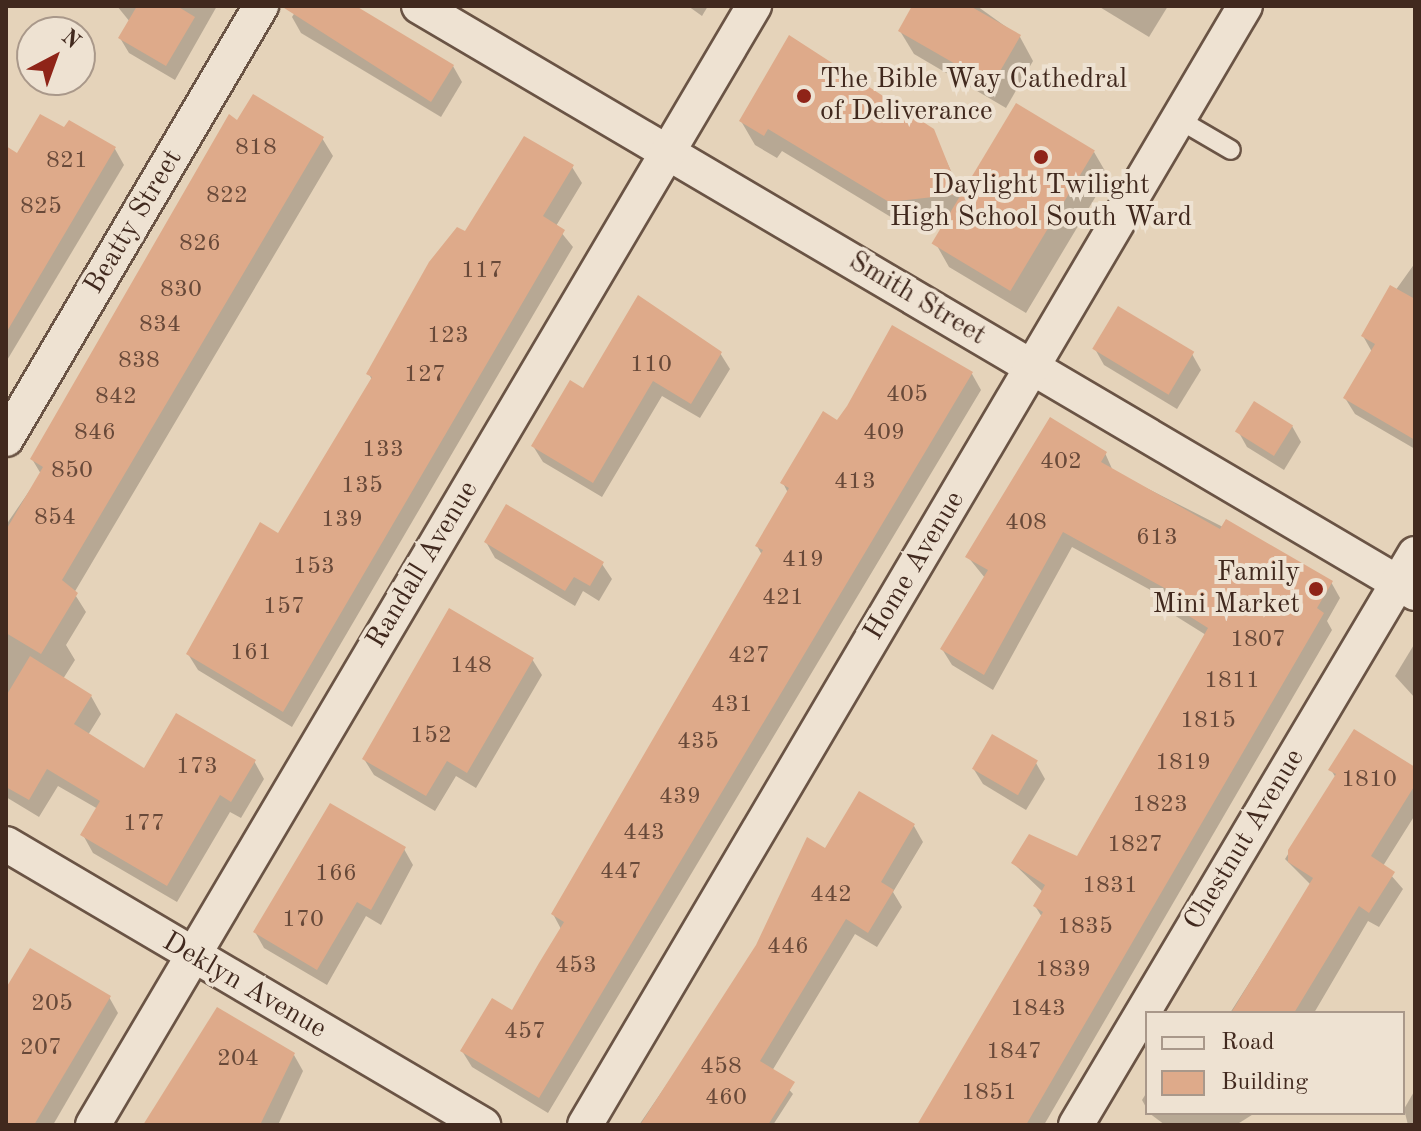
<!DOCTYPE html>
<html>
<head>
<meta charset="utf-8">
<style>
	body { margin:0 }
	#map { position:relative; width:1421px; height:1131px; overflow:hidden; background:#e5d3ba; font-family:"Old Standard TT",serif }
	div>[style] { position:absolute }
	.shadow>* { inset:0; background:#0003 }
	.building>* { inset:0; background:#deaa8a; transform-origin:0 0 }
	.roads { filter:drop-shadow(2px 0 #6a5445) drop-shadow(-2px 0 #6a5445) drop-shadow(0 2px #6a5445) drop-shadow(0 -2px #6a5445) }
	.lane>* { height:18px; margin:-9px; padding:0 9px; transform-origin:9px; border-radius:9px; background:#eee2d2 }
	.street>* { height:34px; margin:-17px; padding:0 17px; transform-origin:17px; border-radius:17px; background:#eee2d2 }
	.dots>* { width:22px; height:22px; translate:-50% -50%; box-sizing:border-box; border:4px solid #eee2d2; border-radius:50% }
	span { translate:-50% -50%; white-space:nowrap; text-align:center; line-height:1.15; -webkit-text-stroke:8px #eee2d2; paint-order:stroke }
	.number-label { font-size:24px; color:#684939 }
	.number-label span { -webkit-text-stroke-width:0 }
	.poi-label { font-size:28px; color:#41291e }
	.left { translate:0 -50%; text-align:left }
	.right { translate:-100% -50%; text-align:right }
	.street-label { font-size:28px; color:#41291e }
	.frame { position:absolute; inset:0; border:8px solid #41291e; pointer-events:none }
	.legend { position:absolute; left:1145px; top:1011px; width:260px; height:104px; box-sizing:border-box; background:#eee2d2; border:2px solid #a9988a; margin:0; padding:10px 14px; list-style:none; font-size:24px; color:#41291e }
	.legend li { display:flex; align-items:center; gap:16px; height:40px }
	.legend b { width:40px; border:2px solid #a9988a }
	.north { position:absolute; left:16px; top:16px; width:80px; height:80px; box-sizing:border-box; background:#eee2d2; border:2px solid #a9988a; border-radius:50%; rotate:41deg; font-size:22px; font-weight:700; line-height:32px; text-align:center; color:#41291e }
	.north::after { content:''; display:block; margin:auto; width:28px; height:36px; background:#8f2418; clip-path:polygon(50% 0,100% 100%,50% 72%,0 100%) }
</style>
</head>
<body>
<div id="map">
	<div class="shadow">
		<div style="clip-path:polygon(117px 6px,217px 6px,175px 80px,129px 53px,120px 38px,130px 22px)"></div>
		<div style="clip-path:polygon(299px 6px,353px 6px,453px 66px,462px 82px,441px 117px,301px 33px,292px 17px)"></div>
		<div style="clip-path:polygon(688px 6px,708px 6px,702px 16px)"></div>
		<div style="clip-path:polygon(914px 6px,977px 6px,1020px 37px,1033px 61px,1006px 108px,914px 54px,900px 31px)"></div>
		<div style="clip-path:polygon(1098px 6px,1168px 6px,1149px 37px)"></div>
		<div style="clip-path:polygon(741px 121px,932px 130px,963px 197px,1094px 152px,1108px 176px,1026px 313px,949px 267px,936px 244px,949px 220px,904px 225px,782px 151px,777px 158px,755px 145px)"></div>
		<div style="clip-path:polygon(238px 122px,322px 138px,333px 156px,74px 593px,86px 612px,66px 645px,75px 660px,63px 679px,91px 696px,101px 714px,88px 735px,144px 770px,254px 761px,264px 779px,241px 818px,230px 812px,177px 902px,93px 853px,83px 835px,98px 809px,58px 786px,39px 817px,6px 797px,6px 525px,41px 474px,32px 459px)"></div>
		<div style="clip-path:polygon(65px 130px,115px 149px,124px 165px,6px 362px,6px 183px)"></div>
		<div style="clip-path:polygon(572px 167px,582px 183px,556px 226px,573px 247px,292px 727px,198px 670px,188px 654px,279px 536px,372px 380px,369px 374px,466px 234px)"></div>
		<div style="clip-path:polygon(1415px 263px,1415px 449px,1355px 414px,1345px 398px,1372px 352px,1363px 336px)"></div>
		<div style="clip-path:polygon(893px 328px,972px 374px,981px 390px,548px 1113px,472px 1067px,462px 1051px,512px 1012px,561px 929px,553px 914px,762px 555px,757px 546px,788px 493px,783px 483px,849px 407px)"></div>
		<div style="clip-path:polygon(1095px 349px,1192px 354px,1201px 370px,1177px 409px,1104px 365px)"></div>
		<div style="clip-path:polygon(720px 353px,730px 369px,700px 418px,662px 396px,602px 497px,543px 462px,533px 446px,584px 391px)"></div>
		<div style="clip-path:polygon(1292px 426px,1301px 442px,1284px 470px,1247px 447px,1238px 431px)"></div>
		<div style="clip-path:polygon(1105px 453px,1113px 471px,1331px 582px,1340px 598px,1327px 621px,1332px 630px,1044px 1125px,920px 1125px,1042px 917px,1035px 906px,1043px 892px,1013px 863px,1078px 859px,1206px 635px,1174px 615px,1165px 598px,1072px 547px,993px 690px,952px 665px,942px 649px,985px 578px,968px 557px)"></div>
		<div style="clip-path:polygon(486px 542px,602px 564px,612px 579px,599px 601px,583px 591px,575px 606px,495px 558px)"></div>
		<div style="clip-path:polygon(1415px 643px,1415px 698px,1395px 676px)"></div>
		<div style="clip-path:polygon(532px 659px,542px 675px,476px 788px,456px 776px,435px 811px,374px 775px,364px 759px)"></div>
		<div style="clip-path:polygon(1036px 763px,1045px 779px,1026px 810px,983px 784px,973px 768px)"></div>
		<div style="clip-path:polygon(1415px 769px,1415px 815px,1383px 866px,1403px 889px,1379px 927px,1368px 921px,1314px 1013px,1230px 1013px,1311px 885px,1285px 859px,1336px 778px,1331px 770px)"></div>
		<div style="clip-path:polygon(914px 826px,923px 842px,893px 892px,902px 907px,877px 947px,855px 934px,772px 1071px,793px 1094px,773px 1125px,639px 1125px,826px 851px)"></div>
		<div style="clip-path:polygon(404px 849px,413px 865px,381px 925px,366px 916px,327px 985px,264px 948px,255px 932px)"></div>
		<div style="clip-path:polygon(6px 991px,109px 997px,118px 1013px,53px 1125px,6px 1125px)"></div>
		<div style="clip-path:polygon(294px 1055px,303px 1071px,278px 1125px,147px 1125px)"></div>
		<div style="clip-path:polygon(1415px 1090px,1415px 1125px,1408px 1125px,1404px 1109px)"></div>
		<div style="clip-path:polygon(1147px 1092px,1147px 1109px,1142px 1100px)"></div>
		<div style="clip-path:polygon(1149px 1113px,1255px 1113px,1236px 1125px,1165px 1125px)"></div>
	</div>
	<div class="building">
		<div style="clip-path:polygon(137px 6px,177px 6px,195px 17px,166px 66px,118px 38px)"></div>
		<div style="clip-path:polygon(281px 6px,356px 6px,454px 65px,431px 102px)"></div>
		<div style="clip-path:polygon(912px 6px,970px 6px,1021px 35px,992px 85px,898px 31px)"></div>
		<div style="clip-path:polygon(789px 35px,934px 129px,960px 194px,889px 202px,768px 129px,764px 136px,739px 121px)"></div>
		<div style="clip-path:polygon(253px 94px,324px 137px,62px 580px,78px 593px,41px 654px,6px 633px,6px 530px,43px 467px,30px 459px,229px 114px,237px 120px)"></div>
		<div style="left:1016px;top:103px;width:92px;height:164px;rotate:31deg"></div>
		<div style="clip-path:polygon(40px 114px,64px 127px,69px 120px,116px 147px,6px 333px,6px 146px,17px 153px)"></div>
		<div style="clip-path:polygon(524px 136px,574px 165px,543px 216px,565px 230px,283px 712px,186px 654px,260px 522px,278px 533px,372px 377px,366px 374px,429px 262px,457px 227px,465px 231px)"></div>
		<div style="clip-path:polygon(1390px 285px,1415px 299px,1415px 440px,1343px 398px,1375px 344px,1361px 336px)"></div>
		<div style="clip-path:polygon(638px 295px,722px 352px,691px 404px,653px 381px,593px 483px,531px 446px,570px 380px,583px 388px)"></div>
		<div style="left:1118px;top:306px;width:89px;height:50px;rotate:31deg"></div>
		<div style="clip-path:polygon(892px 325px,973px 372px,539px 1098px,460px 1051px,492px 998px,512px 1010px,539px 963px,564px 922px,551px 914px,763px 550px,755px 546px,789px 488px,780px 483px,823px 411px,837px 420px,847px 406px)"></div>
		<div style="left:1254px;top:401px;width:46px;height:36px;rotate:32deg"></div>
		<div style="clip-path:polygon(1050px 417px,1107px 452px,1101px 462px,1220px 529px,1226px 519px,1333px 581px,1317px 608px,1324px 613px,1026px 1125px,917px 1125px,1043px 912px,1033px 906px,1045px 885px,1011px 863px,1029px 834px,1077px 856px,1208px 628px,1162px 599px,1168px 590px,1063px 532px,984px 675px,940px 649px,988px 570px,965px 557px)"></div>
		<div style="clip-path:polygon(506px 504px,604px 562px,590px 586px,574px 577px,565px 591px,484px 542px)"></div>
		<div style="clip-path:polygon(449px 608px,534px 658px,467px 773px,447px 761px,426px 796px,362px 759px)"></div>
		<div style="clip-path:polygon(30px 656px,92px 695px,74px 724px,144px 768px,176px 713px,256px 760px,231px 802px,220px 795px,167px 886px,80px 835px,100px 801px,47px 769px,29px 800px,6px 787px,6px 696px)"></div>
		<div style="clip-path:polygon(1354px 729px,1415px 767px,1415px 785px,1371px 856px,1395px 872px,1369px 913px,1359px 906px,1294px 1013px,1231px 1013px,1313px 878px,1288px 862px,1288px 850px,1336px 774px,1328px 770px)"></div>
		<div style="left:992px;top:734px;width:53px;height:40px;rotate:30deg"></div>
		<div style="clip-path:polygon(859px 791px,915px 824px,881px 882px,894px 890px,868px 933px,846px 919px,760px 1061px,795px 1082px,768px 1125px,640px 1125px,756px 945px,807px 837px,825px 848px)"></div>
		<div style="clip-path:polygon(330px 803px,406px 847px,371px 910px,357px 902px,317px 970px,253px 932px)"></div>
		<div style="clip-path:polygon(30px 948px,111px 996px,34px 1125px,6px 1125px,6px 988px)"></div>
		<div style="clip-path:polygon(217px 1007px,295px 1053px,260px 1125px,143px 1125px)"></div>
	</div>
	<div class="roads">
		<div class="lane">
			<div style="left:1178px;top:119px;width:61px;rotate:30.3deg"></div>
		</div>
		<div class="street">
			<div style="left:419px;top:6px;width:1156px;rotate:30.51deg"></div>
			<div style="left:6px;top:439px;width:503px;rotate:-59.51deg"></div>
			<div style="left:6px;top:844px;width:554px;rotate:30.5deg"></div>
			<div style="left:93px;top:1125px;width:1300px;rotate:-59.43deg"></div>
			<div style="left:585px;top:1125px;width:1299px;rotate:-59.47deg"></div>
			<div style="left:1076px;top:1125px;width:664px;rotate:-59.3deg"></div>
		</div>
	</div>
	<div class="dots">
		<div style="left:804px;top:96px;background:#8f2418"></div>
		<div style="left:1041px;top:157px;background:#8f2418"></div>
		<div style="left:1316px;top:589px;background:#8f2418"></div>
	</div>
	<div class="number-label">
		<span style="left:256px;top:149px">818</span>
		<span style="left:67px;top:162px">821</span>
		<span style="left:227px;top:197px">822</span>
		<span style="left:41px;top:208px">825</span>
		<span style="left:200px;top:245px">826</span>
		<span style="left:482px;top:272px">117</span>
		<span style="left:181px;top:291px">830</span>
		<span style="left:160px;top:326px">834</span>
		<span style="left:448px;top:337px">123</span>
		<span style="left:139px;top:362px">838</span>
		<span style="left:651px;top:366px">110</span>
		<span style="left:425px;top:376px">127</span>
		<span style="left:907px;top:396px">405</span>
		<span style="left:116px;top:398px">842</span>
		<span style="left:95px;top:434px">846</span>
		<span style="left:884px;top:434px">409</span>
		<span style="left:383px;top:451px">133</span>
		<span style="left:1061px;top:463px">402</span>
		<span style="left:72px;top:472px">850</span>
		<span style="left:855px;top:483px">413</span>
		<span style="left:362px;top:487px">135</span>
		<span style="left:55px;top:519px">854</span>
		<span style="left:342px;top:521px">139</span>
		<span style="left:1026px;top:524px">408</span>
		<span style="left:1157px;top:539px">613</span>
		<span style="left:803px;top:561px">419</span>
		<span style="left:314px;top:568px">153</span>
		<span style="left:783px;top:599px">421</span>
		<span style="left:284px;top:608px">157</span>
		<span style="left:1258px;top:641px">1807</span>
		<span style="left:251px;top:654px">161</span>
		<span style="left:749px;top:657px">427</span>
		<span style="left:471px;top:667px">148</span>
		<span style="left:1232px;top:682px">1811</span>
		<span style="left:732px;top:706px">431</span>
		<span style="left:1208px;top:722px">1815</span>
		<span style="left:431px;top:737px">152</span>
		<span style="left:698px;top:743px">435</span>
		<span style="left:1183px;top:764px">1819</span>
		<span style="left:197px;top:768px">173</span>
		<span style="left:1369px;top:781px">1810</span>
		<span style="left:680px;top:798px">439</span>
		<span style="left:1160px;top:806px">1823</span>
		<span style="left:144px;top:825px">177</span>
		<span style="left:644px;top:834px">443</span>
		<span style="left:1135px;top:846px">1827</span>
		<span style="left:621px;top:873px">447</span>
		<span style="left:336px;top:875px">166</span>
		<span style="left:1110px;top:887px">1831</span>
		<span style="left:831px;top:896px">442</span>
		<span style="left:303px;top:921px">170</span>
		<span style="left:1085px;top:928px">1835</span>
		<span style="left:788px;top:948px">446</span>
		<span style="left:576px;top:967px">453</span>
		<span style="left:1063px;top:971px">1839</span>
		<span style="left:52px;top:1005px">205</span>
		<span style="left:1038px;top:1010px">1843</span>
		<span style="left:525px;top:1033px">457</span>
		<span style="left:41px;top:1049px">207</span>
		<span style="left:1014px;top:1053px">1847</span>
		<span style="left:238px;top:1060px">204</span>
		<span style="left:721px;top:1068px">458</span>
		<span style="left:989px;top:1094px">1851</span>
		<span style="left:726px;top:1099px">460</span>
	</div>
	<div class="poi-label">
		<span class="left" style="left:820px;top:96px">The Bible Way Cathedral<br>of Deliverance</span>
		<span style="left:1041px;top:202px">Daylight Twilight<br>High School South Ward</span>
		<span class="right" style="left:1300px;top:589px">Family<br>Mini Market</span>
	</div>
	<div class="street-label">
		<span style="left:134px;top:222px;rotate:-59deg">Beatty Street</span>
		<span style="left:917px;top:299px;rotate:31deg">Smith Street</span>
		<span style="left:423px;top:565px;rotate:-59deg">Randall Avenue</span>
		<span style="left:915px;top:566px;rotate:-59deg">Home Avenue</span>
		<span style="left:1245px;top:840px;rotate:-59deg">Chestnut Avenue</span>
		<span style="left:244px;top:986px;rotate:30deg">Deklyn Avenue</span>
	</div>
	<div class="frame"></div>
	<ul class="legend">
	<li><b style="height:10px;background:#eee2d2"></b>Road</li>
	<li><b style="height:22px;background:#deaa8a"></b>Building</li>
	</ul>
	<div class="north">N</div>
</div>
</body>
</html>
